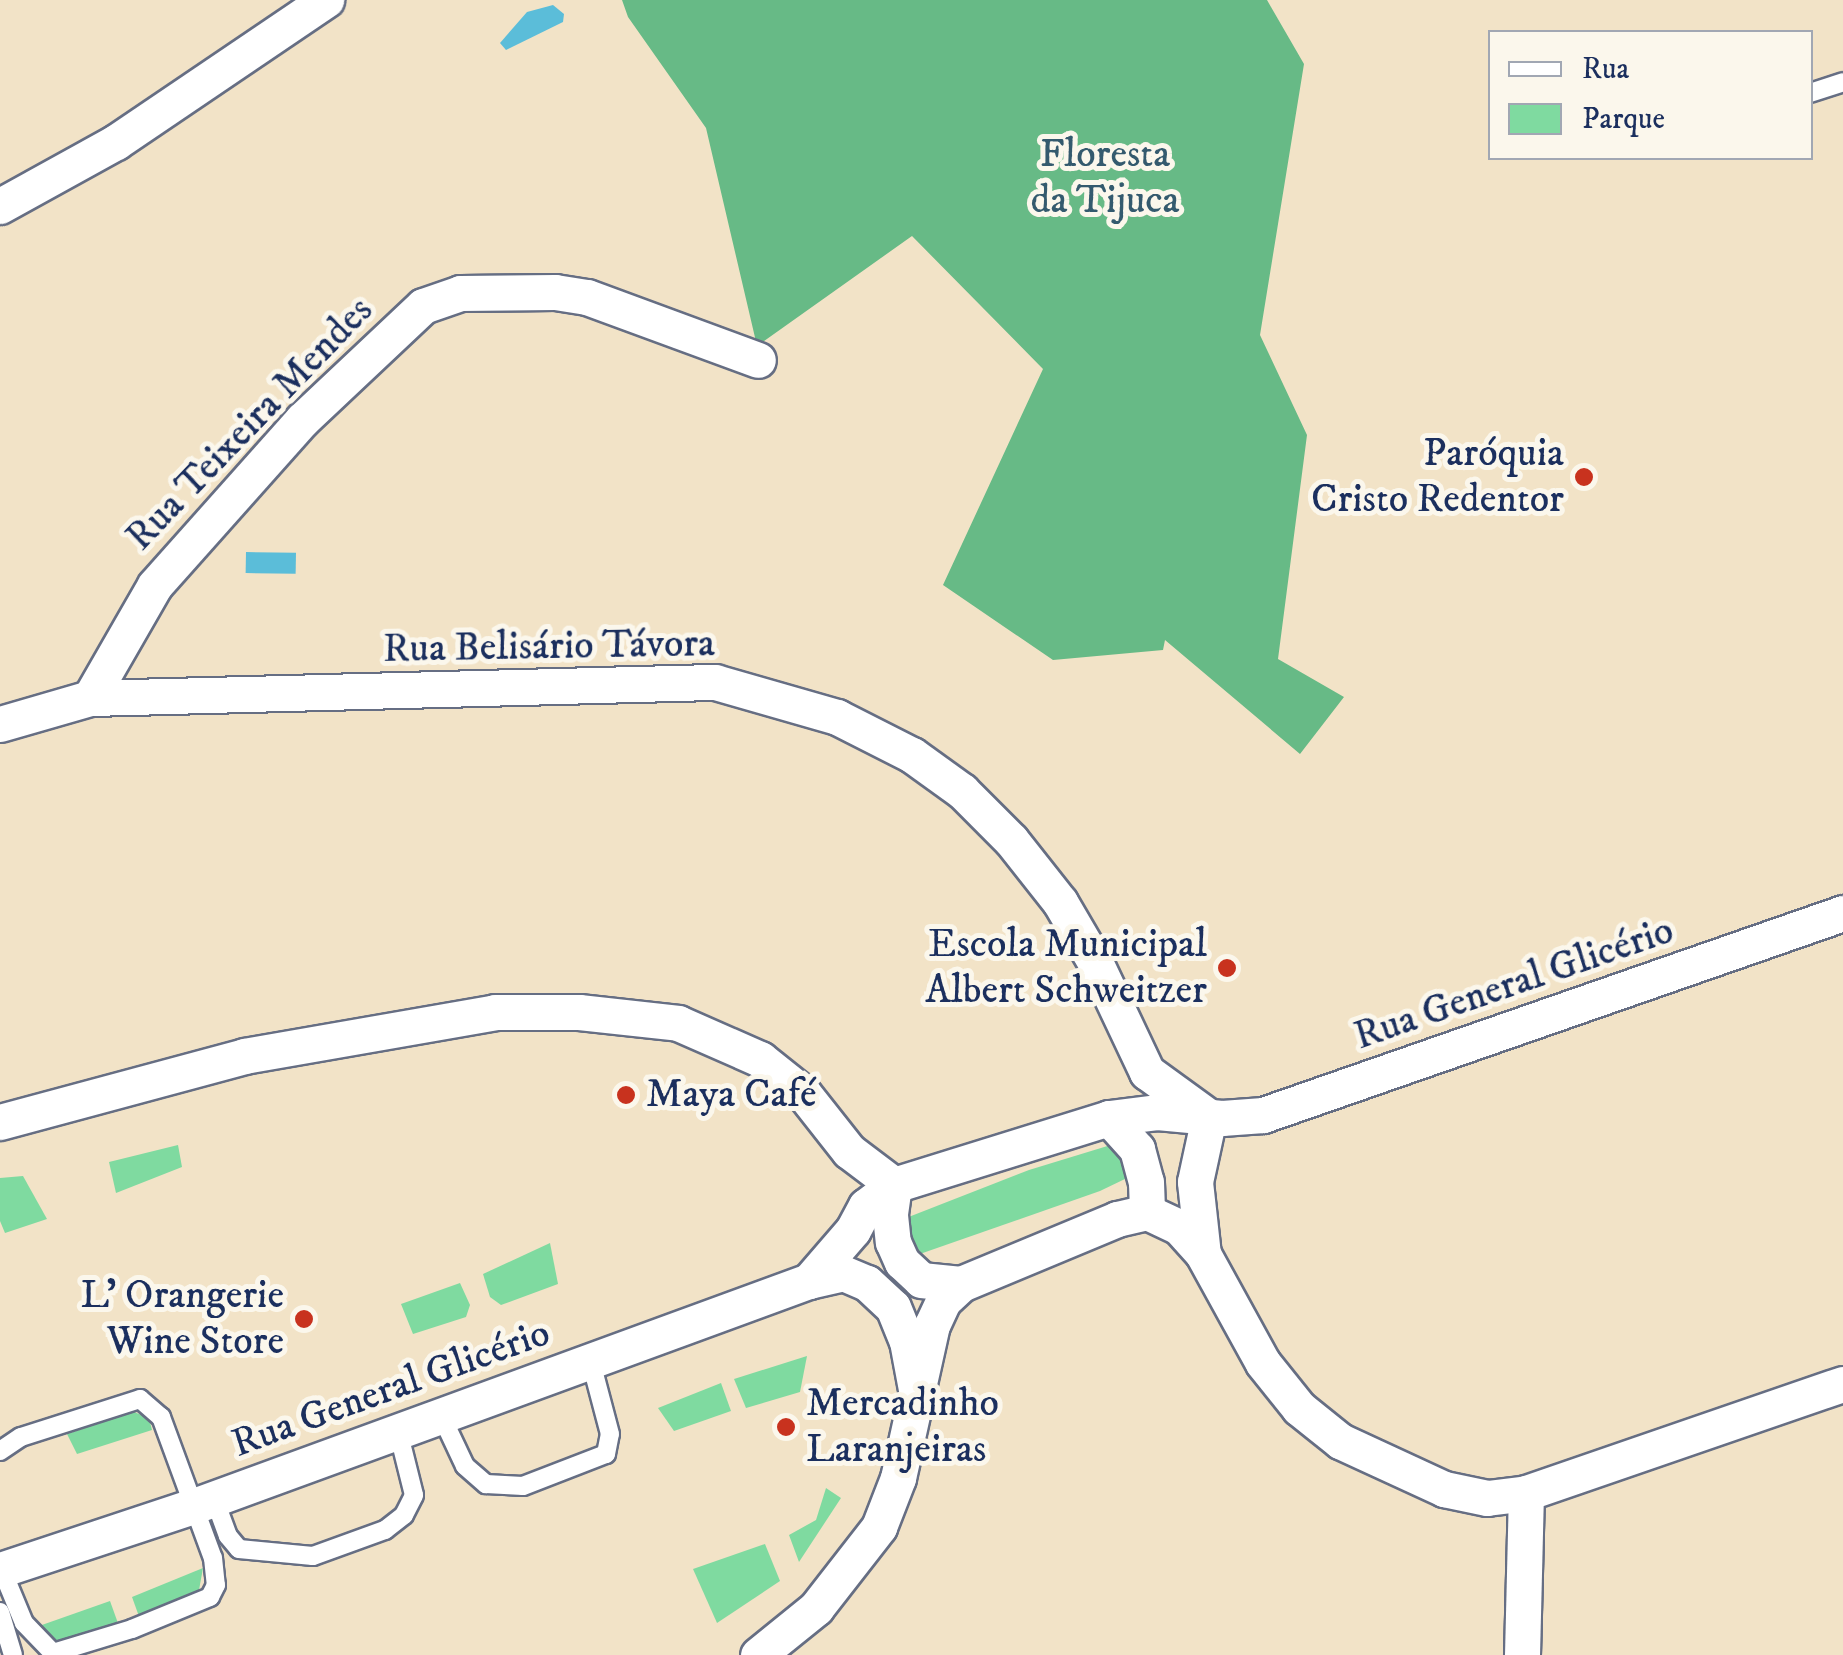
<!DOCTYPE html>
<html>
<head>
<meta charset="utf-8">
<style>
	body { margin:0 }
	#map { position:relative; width:1843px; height:1655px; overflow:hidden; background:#f2e3c7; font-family:"IM FELL DW Pica",serif }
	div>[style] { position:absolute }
	.green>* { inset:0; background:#7fdaa0 }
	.forest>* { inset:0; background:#67ba86 }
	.water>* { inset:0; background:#5bbdd9; transform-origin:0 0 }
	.roads { filter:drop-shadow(2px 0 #666e83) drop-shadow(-2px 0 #666e83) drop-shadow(0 2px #666e83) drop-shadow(0 -2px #666e83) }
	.lane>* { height:18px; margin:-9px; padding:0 9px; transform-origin:9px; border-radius:9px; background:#fff }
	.street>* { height:35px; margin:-17.5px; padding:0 17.5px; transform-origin:17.5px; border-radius:17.5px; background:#fff }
	.dots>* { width:28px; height:28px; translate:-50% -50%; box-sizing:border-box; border:5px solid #fbf7ec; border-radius:50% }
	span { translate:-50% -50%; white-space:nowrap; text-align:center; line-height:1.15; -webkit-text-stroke:10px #fbf7ec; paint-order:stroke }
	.park-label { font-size:40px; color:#345a6e }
	.street-label { font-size:40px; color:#1b2f5e }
	.poi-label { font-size:40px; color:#1b2f5e }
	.right { translate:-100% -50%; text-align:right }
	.left { translate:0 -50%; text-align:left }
	.legend { position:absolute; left:1488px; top:30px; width:325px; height:130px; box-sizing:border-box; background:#fbf7ec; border:2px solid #a1a7b3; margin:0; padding:12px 18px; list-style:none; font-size:30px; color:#1b2f5e }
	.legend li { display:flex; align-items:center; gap:20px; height:50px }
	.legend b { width:50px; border:2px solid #a1a7b3 }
</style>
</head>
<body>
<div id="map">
	<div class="green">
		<div style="clip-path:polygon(1114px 1144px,1126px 1164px,1127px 1178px,1100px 1191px,917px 1255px,902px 1237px,906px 1218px,1029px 1170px)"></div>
		<div style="clip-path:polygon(178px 1145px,182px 1167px,116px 1193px,109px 1162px)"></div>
		<div style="clip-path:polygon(23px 1176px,47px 1219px,5px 1233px,0 1221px,0 1178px)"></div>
		<div style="clip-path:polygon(550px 1243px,558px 1284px,501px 1305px,490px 1297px,483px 1274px)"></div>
		<div style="clip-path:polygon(460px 1283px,470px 1305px,466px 1317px,413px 1334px,401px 1304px)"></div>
		<div style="clip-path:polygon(807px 1356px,800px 1392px,746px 1408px,734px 1379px)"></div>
		<div style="clip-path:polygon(721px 1383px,731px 1411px,674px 1431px,658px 1408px)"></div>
		<div style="clip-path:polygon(134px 1412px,149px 1418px,152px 1430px,77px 1454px,67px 1434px)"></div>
		<div style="clip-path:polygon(826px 1488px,841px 1498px,799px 1562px,789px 1535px,816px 1520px)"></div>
		<div style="clip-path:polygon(765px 1544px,780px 1581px,717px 1623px,693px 1569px)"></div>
		<div style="clip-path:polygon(203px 1568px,197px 1601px,141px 1622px,132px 1597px)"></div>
		<div style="clip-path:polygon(110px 1601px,119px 1626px,61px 1648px,39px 1626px)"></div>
	</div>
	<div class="forest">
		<div style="clip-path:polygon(622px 0,1267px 0,1304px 64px,1260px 335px,1307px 435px,1278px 659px,1344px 697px,1300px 754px,1165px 640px,1163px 650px,1053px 660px,943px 585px,1043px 369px,912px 236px,757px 346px,706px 128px,628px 17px)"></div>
	</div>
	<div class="water">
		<div style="clip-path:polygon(553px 5px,564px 14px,563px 22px,506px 50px,500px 43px,527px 12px)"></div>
		<div style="left:246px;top:552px;width:50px;height:21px;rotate:1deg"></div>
	</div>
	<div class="roads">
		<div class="lane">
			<div style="left:1810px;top:93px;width:35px;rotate:-18deg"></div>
			<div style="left:441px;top:1415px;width:56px;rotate:64.8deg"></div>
			<div style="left:465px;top:1466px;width:28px;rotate:41deg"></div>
			<div style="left:486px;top:1484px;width:37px;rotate:3deg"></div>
			<div style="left:523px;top:1486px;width:89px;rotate:-21.1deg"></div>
			<div style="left:606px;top:1454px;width:20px;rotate:-79deg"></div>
			<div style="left:610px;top:1434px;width:74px;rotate:-104.8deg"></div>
			<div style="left:0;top:1451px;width:25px;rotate:-34deg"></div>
			<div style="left:21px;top:1437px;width:125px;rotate:-17.7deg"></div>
			<div style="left:140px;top:1399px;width:28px;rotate:41deg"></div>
			<div style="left:161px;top:1417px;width:150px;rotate:69.8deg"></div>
			<div style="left:213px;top:1558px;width:27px;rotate:84deg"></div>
			<div style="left:216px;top:1585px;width:13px;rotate:117deg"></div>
			<div style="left:210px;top:1597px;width:84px;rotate:157.7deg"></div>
			<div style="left:132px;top:1629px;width:83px;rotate:163.1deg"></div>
			<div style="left:53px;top:1653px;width:42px;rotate:-134deg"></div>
			<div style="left:24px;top:1623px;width:63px;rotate:-112.5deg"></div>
			<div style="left:214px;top:1498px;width:40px;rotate:69.8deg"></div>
			<div style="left:228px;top:1536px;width:17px;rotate:50deg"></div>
			<div style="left:239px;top:1549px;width:74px;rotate:5.4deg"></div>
			<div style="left:313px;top:1556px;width:77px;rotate:-19.9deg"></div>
			<div style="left:385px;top:1530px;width:24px;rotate:-38deg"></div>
			<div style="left:404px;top:1515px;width:22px;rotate:-63deg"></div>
			<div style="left:414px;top:1495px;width:66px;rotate:-104deg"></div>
			<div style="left:0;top:1612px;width:45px;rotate:73.2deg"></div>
		</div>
		<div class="street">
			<div style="left:0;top:206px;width:132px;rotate:-28.9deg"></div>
			<div style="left:116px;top:142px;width:254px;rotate:-34.1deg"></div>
			<div style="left:90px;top:698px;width:130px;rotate:-60.1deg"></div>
			<div style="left:155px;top:585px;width:221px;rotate:-48.3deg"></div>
			<div style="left:302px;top:420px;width:166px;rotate:-43.3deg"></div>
			<div style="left:423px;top:306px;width:39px;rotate:-19deg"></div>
			<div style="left:460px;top:293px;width:95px;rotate:-0.6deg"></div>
			<div style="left:555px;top:292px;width:32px;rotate:9deg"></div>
			<div style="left:587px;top:297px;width:182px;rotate:20.2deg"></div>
			<div style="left:0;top:724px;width:94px;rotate:-16.1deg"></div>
			<div style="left:90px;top:698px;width:625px;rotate:-1.47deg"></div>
			<div style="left:715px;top:682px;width:127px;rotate:16deg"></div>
			<div style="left:837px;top:717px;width:84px;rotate:26.9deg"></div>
			<div style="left:912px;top:755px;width:62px;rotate:35.8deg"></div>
			<div style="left:962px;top:791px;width:69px;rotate:45deg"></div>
			<div style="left:1011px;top:840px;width:79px;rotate:51.7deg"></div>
			<div style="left:1060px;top:902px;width:69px;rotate:59.7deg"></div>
			<div style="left:1095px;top:962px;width:122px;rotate:64.7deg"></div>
			<div style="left:1147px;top:1072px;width:77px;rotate:36deg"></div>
			<div style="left:1209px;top:1117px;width:66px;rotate:102.2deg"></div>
			<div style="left:1195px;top:1182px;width:72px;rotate:83.7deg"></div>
			<div style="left:1109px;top:1118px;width:42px;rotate:47.9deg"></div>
			<div style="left:1137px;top:1149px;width:34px;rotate:75deg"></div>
			<div style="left:1146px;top:1182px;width:30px;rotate:88deg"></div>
			<div style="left:0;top:1122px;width:253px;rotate:-15.1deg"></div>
			<div style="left:244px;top:1056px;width:255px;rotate:-9.9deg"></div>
			<div style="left:495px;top:1012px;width:84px"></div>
			<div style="left:579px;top:1012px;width:100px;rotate:6.3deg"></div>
			<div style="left:678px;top:1023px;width:90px;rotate:23.7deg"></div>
			<div style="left:760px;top:1059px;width:56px;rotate:38.5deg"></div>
			<div style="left:804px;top:1094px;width:73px;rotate:51.7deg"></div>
			<div style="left:849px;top:1151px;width:56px;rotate:37.1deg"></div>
			<div style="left:894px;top:1185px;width:30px;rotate:98deg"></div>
			<div style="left:890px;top:1215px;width:27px;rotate:84deg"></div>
			<div style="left:893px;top:1242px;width:22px;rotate:66deg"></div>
			<div style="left:902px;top:1262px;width:26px;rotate:43deg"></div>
			<div style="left:921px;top:1280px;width:40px;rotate:5.7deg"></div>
			<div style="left:961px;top:1284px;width:169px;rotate:-22.6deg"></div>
			<div style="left:1117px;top:1219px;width:31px;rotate:-13deg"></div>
			<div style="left:1147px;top:1212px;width:35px;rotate:25deg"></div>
			<div style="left:1179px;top:1227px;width:36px;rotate:48deg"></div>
			<div style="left:1203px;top:1254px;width:124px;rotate:61.2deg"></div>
			<div style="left:1263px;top:1363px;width:58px;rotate:51.3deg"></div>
			<div style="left:1299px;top:1408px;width:53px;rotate:38.8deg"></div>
			<div style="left:1340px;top:1441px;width:115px;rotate:24.8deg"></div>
			<div style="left:1444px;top:1489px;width:44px;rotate:11.8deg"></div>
			<div style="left:1487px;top:1498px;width:39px;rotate:-7deg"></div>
			<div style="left:1526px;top:1493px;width:335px;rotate:-19deg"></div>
			<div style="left:809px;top:1281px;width:67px;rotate:-49.2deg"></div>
			<div style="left:853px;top:1230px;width:27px;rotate:-62deg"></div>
			<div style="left:866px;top:1206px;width:35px;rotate:-37deg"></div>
			<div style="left:894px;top:1185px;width:225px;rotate:-17.3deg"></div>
			<div style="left:1109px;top:1118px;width:48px;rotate:-7.1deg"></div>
			<div style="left:1157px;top:1112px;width:65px;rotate:5.3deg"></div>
			<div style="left:1222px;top:1118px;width:41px;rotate:-4.2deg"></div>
			<div style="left:1263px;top:1115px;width:614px;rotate:-19.2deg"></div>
			<div style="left:0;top:1570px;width:204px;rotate:-18.3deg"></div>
			<div style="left:194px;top:1506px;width:655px;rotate:-20.1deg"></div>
			<div style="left:809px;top:1281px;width:35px;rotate:-13deg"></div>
			<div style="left:843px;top:1273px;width:26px;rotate:23deg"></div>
			<div style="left:867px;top:1283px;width:35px;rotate:43deg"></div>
			<div style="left:893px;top:1307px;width:37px;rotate:68deg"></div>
			<div style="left:907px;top:1341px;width:49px;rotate:79.4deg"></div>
			<div style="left:758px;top:1655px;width:75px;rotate:-39deg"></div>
			<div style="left:816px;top:1608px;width:103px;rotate:-52.1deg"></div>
			<div style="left:879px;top:1527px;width:53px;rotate:-68.8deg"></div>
			<div style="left:898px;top:1478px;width:157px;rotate:-77.5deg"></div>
			<div style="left:932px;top:1325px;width:26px;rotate:-65deg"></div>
			<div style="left:943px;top:1301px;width:25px;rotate:-43deg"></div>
			<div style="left:1522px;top:1655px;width:162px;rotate:-88.6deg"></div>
		</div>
	</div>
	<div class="dots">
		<div style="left:1584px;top:477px;background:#c8321e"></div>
		<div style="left:1227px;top:968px;background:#c8321e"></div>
		<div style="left:626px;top:1095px;background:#c8321e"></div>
		<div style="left:304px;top:1319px;background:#c8321e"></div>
		<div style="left:786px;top:1427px;background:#c8321e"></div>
	</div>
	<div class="park-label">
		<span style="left:1105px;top:178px">Floresta<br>da Tijuca</span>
	</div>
	<div class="street-label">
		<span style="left:250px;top:424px;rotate:-46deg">Rua Teixeira Mendes</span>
		<span style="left:549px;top:647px;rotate:-1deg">Rua Belisário Távora</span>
		<span style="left:1514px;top:984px;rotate:-19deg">Rua General Glicério</span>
		<span style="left:391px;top:1389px;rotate:-20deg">Rua General Glicério</span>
	</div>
	<div class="poi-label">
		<span class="right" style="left:1564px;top:477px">Paróquia<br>Cristo Redentor</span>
		<span class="right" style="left:1207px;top:968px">Escola Municipal<br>Albert Schweitzer</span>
		<span class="left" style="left:646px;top:1095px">Maya Café</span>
		<span class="right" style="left:284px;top:1319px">L' Orangerie<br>Wine Store</span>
		<span class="left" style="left:806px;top:1427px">Mercadinho<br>Laranjeiras</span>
	</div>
	<ul class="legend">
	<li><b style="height:12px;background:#fff"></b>Rua</li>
	<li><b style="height:28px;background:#7fdaa0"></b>Parque</li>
	</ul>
</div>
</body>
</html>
